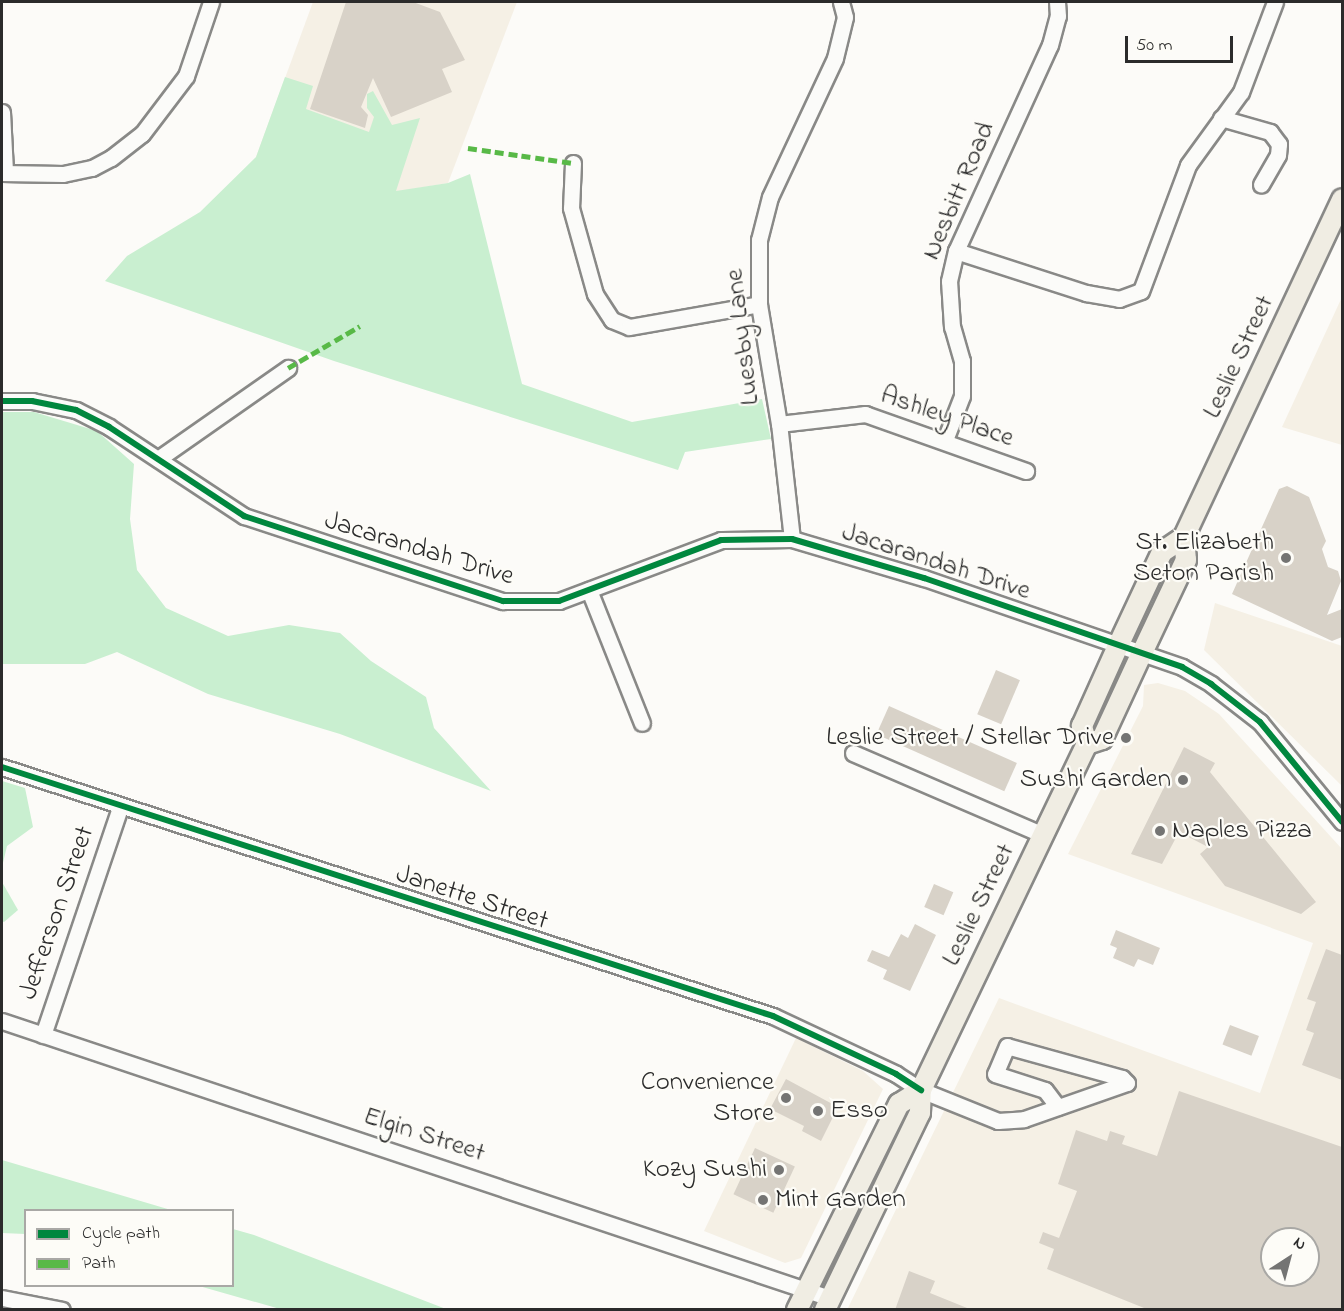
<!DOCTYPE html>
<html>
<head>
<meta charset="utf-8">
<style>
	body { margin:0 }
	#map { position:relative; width:1344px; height:1311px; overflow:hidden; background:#fcfbf8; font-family:"Indie Flower",sans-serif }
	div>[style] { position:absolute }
	.built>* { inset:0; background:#f5f0e5 }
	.green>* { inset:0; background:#c9efd0 }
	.building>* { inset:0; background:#d8d2c8; transform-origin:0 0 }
	.roads { filter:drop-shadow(2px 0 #898987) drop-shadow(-2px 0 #898987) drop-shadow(0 2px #898987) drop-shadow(0 -2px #898987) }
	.minor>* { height:15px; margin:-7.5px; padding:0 7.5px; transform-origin:7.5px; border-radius:7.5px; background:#fbfbf9 }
	.major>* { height:20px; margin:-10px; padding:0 10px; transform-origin:10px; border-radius:10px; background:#f0ede3 }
	.quiet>* { height:4.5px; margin-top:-2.25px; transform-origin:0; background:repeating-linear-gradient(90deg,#58b947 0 9px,transparent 0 13.5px) }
	.cycleway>* { height:6px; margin:-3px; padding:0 3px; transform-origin:3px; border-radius:3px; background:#00873e }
	.dots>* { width:16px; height:16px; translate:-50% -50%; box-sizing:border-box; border:3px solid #fdfcf7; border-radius:50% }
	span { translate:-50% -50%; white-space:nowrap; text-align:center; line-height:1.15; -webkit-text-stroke:4.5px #fdfcf7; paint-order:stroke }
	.street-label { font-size:27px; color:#2b2b2b }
	.poi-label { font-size:27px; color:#2b2b2b }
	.right { translate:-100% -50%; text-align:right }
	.left { translate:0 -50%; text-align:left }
	.frame { position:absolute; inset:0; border:3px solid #2b2b2b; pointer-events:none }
	.legend { position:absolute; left:24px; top:1209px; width:210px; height:78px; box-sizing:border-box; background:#fdfcf7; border:2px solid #a9a8a5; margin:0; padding:8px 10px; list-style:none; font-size:18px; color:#2b2b2b }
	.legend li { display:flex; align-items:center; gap:12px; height:30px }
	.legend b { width:30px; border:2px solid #a9a8a5 }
	.north { position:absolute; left:1260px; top:1227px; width:60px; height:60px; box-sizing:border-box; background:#fdfcf7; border:2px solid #a9a8a5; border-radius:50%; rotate:36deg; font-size:16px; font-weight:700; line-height:24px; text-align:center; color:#2b2b2b }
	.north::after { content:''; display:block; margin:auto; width:21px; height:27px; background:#747473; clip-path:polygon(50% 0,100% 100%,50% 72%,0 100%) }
	.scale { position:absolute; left:1125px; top:36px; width:108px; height:27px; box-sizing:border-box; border:3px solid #2b2b2b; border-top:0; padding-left:8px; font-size:18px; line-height:21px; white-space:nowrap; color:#2b2b2b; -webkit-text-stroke:4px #fdfcf7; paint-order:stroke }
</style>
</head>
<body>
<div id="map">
	<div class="built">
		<div style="clip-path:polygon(313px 2px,517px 2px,448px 183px,353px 199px,256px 157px)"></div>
		<div style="clip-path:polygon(1342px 297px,1342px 445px,1282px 427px)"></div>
		<div style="clip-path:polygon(1215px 603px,1342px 646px,1342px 786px,1204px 650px)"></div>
		<div style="clip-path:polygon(evenodd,1158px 683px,1185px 691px,1219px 714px,1342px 849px,1342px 1309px,847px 1310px,999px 998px,1260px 1093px,1313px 943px,1068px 854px,1143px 706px,1144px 685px,1158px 683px,1272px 1239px,1308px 1239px,1308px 1275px,1272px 1275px,1272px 1239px)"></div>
		<div style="clip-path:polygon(796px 1038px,863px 1071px,883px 1089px,801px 1258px,785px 1263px,704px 1231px)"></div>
	</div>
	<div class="green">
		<div style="clip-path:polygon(285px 77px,313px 86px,306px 109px,369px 132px,374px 117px,367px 108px,367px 94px,373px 91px,392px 125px,420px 118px,396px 191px,448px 183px,470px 174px,522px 384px,632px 422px,762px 399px,771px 439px,685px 452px,678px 470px,334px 361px,105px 281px,127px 256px,200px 212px,256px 157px)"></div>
		<div style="clip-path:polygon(2px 412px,34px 412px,97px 431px,134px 464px,130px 519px,137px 570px,166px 608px,228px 636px,289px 625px,340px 633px,371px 661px,426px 697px,434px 728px,491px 791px,340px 734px,208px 694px,117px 652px,85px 664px,2px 664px)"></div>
		<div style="clip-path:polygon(2px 781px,25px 788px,33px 827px,7px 846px,2px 867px)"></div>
		<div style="clip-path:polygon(2px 882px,18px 910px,4px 922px,2px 921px)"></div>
		<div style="clip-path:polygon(2px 1160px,171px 1210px,26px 1210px,25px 1234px,2px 1233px)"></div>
		<div style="clip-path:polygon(233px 1229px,254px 1235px,446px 1309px,280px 1309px,199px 1286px,232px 1286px)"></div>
	</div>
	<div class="building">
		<div style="clip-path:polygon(346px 2px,413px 2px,440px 12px,465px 60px,442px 69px,452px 92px,391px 117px,373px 78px,361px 107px,368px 115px,365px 128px,310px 109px)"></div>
		<div style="clip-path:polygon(1287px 486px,1309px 497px,1326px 541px,1322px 549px,1328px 567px,1338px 571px,1341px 581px,1327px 615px,1342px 609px,1342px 637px,1332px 641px,1232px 594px,1279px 489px)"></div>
		<div style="left:996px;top:670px;width:26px;height:48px;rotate:23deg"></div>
		<div style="left:889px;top:706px;width:140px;height:31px;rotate:24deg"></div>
		<div style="clip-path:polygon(1184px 747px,1215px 763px,1210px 772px,1316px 902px,1301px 914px,1225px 886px,1200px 854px,1208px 847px,1179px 832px,1162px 864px,1131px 854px)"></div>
		<div style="left:934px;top:884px;width:21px;height:25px;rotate:23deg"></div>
		<div style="clip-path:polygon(915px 924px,936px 935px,910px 991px,883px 979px,887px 970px,867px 961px,872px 950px,889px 957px,901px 934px,908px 938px)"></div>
		<div style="clip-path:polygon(1116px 930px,1160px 948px,1153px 965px,1138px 959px,1134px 967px,1113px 958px,1117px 948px,1110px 945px)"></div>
		<div style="clip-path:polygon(1326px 949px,1342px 955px,1342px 1080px,1302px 1065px,1314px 1033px,1306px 1030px,1316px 1002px,1307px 999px)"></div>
		<div style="left:1230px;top:1025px;width:31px;height:21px;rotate:21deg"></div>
		<div style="clip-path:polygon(786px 1079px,838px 1107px,821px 1141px,802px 1131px,804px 1126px,770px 1109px)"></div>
		<div style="clip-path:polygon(evenodd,1179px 1091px,1342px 1147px,1342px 1310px,1149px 1310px,1047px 1269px,1054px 1249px,1039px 1243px,1043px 1232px,1059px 1238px,1077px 1191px,1058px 1184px,1076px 1130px,1107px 1141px,1110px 1131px,1125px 1136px,1122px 1144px,1157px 1156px,1179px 1091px,1272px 1239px,1308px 1239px,1308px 1275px,1272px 1275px,1272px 1239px)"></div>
		<div style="left:755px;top:1148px;width:44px;height:51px;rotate:25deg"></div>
		<div style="clip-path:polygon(909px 1271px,935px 1281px,930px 1293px,972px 1310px,895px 1310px)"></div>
	</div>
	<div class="roads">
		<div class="minor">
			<div style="left:2px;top:112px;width:60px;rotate:87.1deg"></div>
			<div style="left:1221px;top:118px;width:51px;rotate:15.9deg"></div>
			<div style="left:1270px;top:132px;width:15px;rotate:53deg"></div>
			<div style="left:1279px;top:144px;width:11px;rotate:95deg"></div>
			<div style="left:1278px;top:155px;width:34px;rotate:120deg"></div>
			<div style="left:573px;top:163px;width:45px;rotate:92.5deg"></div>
			<div style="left:571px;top:208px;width:89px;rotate:74.4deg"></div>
			<div style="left:595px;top:294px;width:31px;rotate:57deg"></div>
			<div style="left:612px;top:320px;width:18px;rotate:22deg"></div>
			<div style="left:629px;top:327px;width:132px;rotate:-10deg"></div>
			<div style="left:2px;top:173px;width:61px;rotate:0.9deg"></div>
			<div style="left:63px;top:174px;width:30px;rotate:-12deg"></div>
			<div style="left:92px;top:168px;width:21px;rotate:-28deg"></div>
			<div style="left:111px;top:158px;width:39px;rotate:-38deg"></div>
			<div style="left:142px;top:134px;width:73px;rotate:-52.8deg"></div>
			<div style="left:186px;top:76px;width:78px;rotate:-71.3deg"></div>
			<div style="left:956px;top:251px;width:137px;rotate:17.9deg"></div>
			<div style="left:1086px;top:293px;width:34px;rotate:10deg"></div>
			<div style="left:1119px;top:299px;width:23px;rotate:-20deg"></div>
			<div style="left:1141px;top:291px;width:134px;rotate:-69.5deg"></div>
			<div style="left:1188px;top:165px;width:90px;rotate:-54deg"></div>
			<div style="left:1241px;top:92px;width:96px;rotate:-69.3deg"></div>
			<div style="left:2px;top:401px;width:30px"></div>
			<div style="left:32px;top:401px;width:45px;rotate:11.6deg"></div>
			<div style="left:76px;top:410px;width:37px;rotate:27deg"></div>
			<div style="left:109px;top:427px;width:162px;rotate:33.4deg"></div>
			<div style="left:244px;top:516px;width:273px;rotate:18.2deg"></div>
			<div style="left:503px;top:601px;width:56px"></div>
			<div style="left:559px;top:601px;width:173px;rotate:-20.6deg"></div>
			<div style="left:721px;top:540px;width:71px;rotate:-0.8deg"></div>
			<div style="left:792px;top:539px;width:138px;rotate:16.5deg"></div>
			<div style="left:924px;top:578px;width:273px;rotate:19deg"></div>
			<div style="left:1182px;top:667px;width:34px;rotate:30deg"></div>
			<div style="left:1211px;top:684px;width:62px;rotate:37.8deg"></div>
			<div style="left:1260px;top:722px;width:129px;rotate:50.6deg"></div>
			<div style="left:779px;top:424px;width:87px;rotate:-6.6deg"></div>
			<div style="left:865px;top:414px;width:171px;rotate:19.5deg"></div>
			<div style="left:945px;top:440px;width:47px;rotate:-68.9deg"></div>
			<div style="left:962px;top:396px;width:35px;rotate:-90deg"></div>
			<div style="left:962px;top:361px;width:35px;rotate:-106deg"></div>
			<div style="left:952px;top:327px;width:46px;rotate:-93.7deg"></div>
			<div style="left:949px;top:281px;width:31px;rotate:-77deg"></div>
			<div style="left:956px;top:251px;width:226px;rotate:-65.5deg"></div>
			<div style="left:1050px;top:45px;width:30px;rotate:-75deg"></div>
			<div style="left:1058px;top:16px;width:14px;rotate:-94deg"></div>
			<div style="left:158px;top:459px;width:159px;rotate:-35deg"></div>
			<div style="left:792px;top:539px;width:116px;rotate:-96.4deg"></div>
			<div style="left:779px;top:424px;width:122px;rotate:-99.5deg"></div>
			<div style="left:759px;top:304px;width:64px;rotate:-90deg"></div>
			<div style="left:759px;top:240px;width:44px;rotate:-75.7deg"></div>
			<div style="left:770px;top:197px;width:153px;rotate:-64.9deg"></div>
			<div style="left:835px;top:58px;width:42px;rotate:-76.3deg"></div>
			<div style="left:845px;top:17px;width:16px;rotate:-105deg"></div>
			<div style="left:589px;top:590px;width:143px;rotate:68.3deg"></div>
			<div style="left:853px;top:753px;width:207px;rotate:23.3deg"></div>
			<div style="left:2px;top:767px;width:810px;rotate:17.9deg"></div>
			<div style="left:773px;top:1016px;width:136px;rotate:25.2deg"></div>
			<div style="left:896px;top:1074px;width:30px;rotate:33deg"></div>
			<div style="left:921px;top:1090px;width:83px;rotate:21.9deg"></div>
			<div style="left:998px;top:1121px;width:26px;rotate:-4deg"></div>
			<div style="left:1024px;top:1119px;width:109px;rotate:-19.3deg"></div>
			<div style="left:1127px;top:1083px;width:7px;rotate:-135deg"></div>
			<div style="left:1122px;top:1078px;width:119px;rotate:-164.5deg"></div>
			<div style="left:1007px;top:1046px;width:30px;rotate:113deg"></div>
			<div style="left:995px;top:1074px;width:52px;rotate:17.7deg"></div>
			<div style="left:1045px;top:1090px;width:21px;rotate:53deg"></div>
			<div style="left:2px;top:1021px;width:873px;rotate:18.5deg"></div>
			<div style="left:43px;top:1035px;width:241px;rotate:-71.3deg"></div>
			<div style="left:2px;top:1298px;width:61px;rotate:11.3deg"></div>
		</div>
		<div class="major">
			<div style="left:1087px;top:744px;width:16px;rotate:-18deg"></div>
			<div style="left:1102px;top:739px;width:95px;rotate:-65.1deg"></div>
			<div style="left:1142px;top:653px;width:103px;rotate:-64.7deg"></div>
			<div style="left:1186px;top:560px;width:23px;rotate:-95deg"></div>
			<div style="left:1184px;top:537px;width:373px;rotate:-64.9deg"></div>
			<div style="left:797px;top:1310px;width:230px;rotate:-63.7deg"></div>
			<div style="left:899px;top:1104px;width:26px;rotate:-32deg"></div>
			<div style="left:825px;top:1310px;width:219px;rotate:-64.3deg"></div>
			<div style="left:920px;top:1113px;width:23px;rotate:-88deg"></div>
			<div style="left:921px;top:1090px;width:384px;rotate:-64.4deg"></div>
			<div style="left:1087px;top:744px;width:19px;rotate:-106deg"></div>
			<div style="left:1082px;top:726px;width:88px;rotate:-65.8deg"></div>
			<div style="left:1118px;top:646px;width:104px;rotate:-64.9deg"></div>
			<div style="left:1162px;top:552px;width:27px;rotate:-34deg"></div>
		</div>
	</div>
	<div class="quiet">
		<div style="left:468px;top:148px;width:106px;rotate:8.1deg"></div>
		<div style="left:288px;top:368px;width:83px;rotate:-30.3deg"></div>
	</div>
	<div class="cycleway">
		<div style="left:2px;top:401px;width:30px"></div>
		<div style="left:32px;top:401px;width:45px;rotate:11.6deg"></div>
		<div style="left:76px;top:410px;width:37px;rotate:27deg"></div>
		<div style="left:109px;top:427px;width:162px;rotate:33.4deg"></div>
		<div style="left:244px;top:516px;width:273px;rotate:18.2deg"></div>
		<div style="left:503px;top:601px;width:56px"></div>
		<div style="left:559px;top:601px;width:173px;rotate:-20.6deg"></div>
		<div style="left:721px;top:540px;width:71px;rotate:-0.8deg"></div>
		<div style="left:792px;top:539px;width:138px;rotate:16.5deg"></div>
		<div style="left:924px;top:578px;width:273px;rotate:19deg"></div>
		<div style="left:1182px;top:667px;width:34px;rotate:30deg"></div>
		<div style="left:1211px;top:684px;width:62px;rotate:37.8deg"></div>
		<div style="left:1260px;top:722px;width:129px;rotate:50.6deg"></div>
		<div style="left:2px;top:767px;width:810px;rotate:17.9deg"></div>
		<div style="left:773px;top:1016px;width:136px;rotate:25.2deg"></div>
		<div style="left:896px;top:1074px;width:30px;rotate:33deg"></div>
	</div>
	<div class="dots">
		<div style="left:1286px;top:558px;background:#747473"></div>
		<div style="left:1126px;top:738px;background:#747473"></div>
		<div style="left:1183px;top:780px;background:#747473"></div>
		<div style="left:1160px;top:831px;background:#747473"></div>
		<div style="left:786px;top:1098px;background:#747473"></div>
		<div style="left:818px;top:1111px;background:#747473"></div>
		<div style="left:779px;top:1170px;background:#747473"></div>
		<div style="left:763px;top:1200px;background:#747473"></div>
	</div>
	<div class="street-label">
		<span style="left:959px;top:191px;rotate:-67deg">Nesbitt Road</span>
		<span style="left:743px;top:337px;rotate:-97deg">Luesby Lane</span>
		<span style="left:1239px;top:357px;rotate:-65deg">Leslie Street</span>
		<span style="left:947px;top:417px;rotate:19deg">Ashley Place</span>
		<span style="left:419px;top:549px;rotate:17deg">Jacarandah Drive</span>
		<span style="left:936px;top:562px;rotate:18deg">Jacarandah Drive</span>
		<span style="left:472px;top:898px;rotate:18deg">Janette Street</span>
		<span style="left:979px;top:905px;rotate:-64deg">Leslie Street</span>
		<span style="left:57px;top:913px;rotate:-71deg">Jefferson Street</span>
		<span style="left:424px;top:1135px;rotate:18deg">Elgin Street</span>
	</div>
	<div class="poi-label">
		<span class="right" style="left:1274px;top:558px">St. Elizabeth<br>Seton Parish</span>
		<span class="right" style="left:1114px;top:738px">Leslie Street / Stellar Drive</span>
		<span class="right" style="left:1171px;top:780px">Sushi Garden</span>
		<span class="left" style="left:1172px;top:831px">Naples Pizza</span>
		<span class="right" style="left:774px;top:1098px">Convenience<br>Store</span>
		<span class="left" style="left:830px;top:1111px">Esso</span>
		<span class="right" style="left:767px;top:1170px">Kozy Sushi</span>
		<span class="left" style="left:775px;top:1200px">Mint Garden</span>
	</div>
	<div class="frame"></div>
	<ul class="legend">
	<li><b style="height:8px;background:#00873e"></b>Cycle path</li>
	<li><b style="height:8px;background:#58b947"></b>Path</li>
	</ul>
	<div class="north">N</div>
	<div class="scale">50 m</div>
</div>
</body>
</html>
